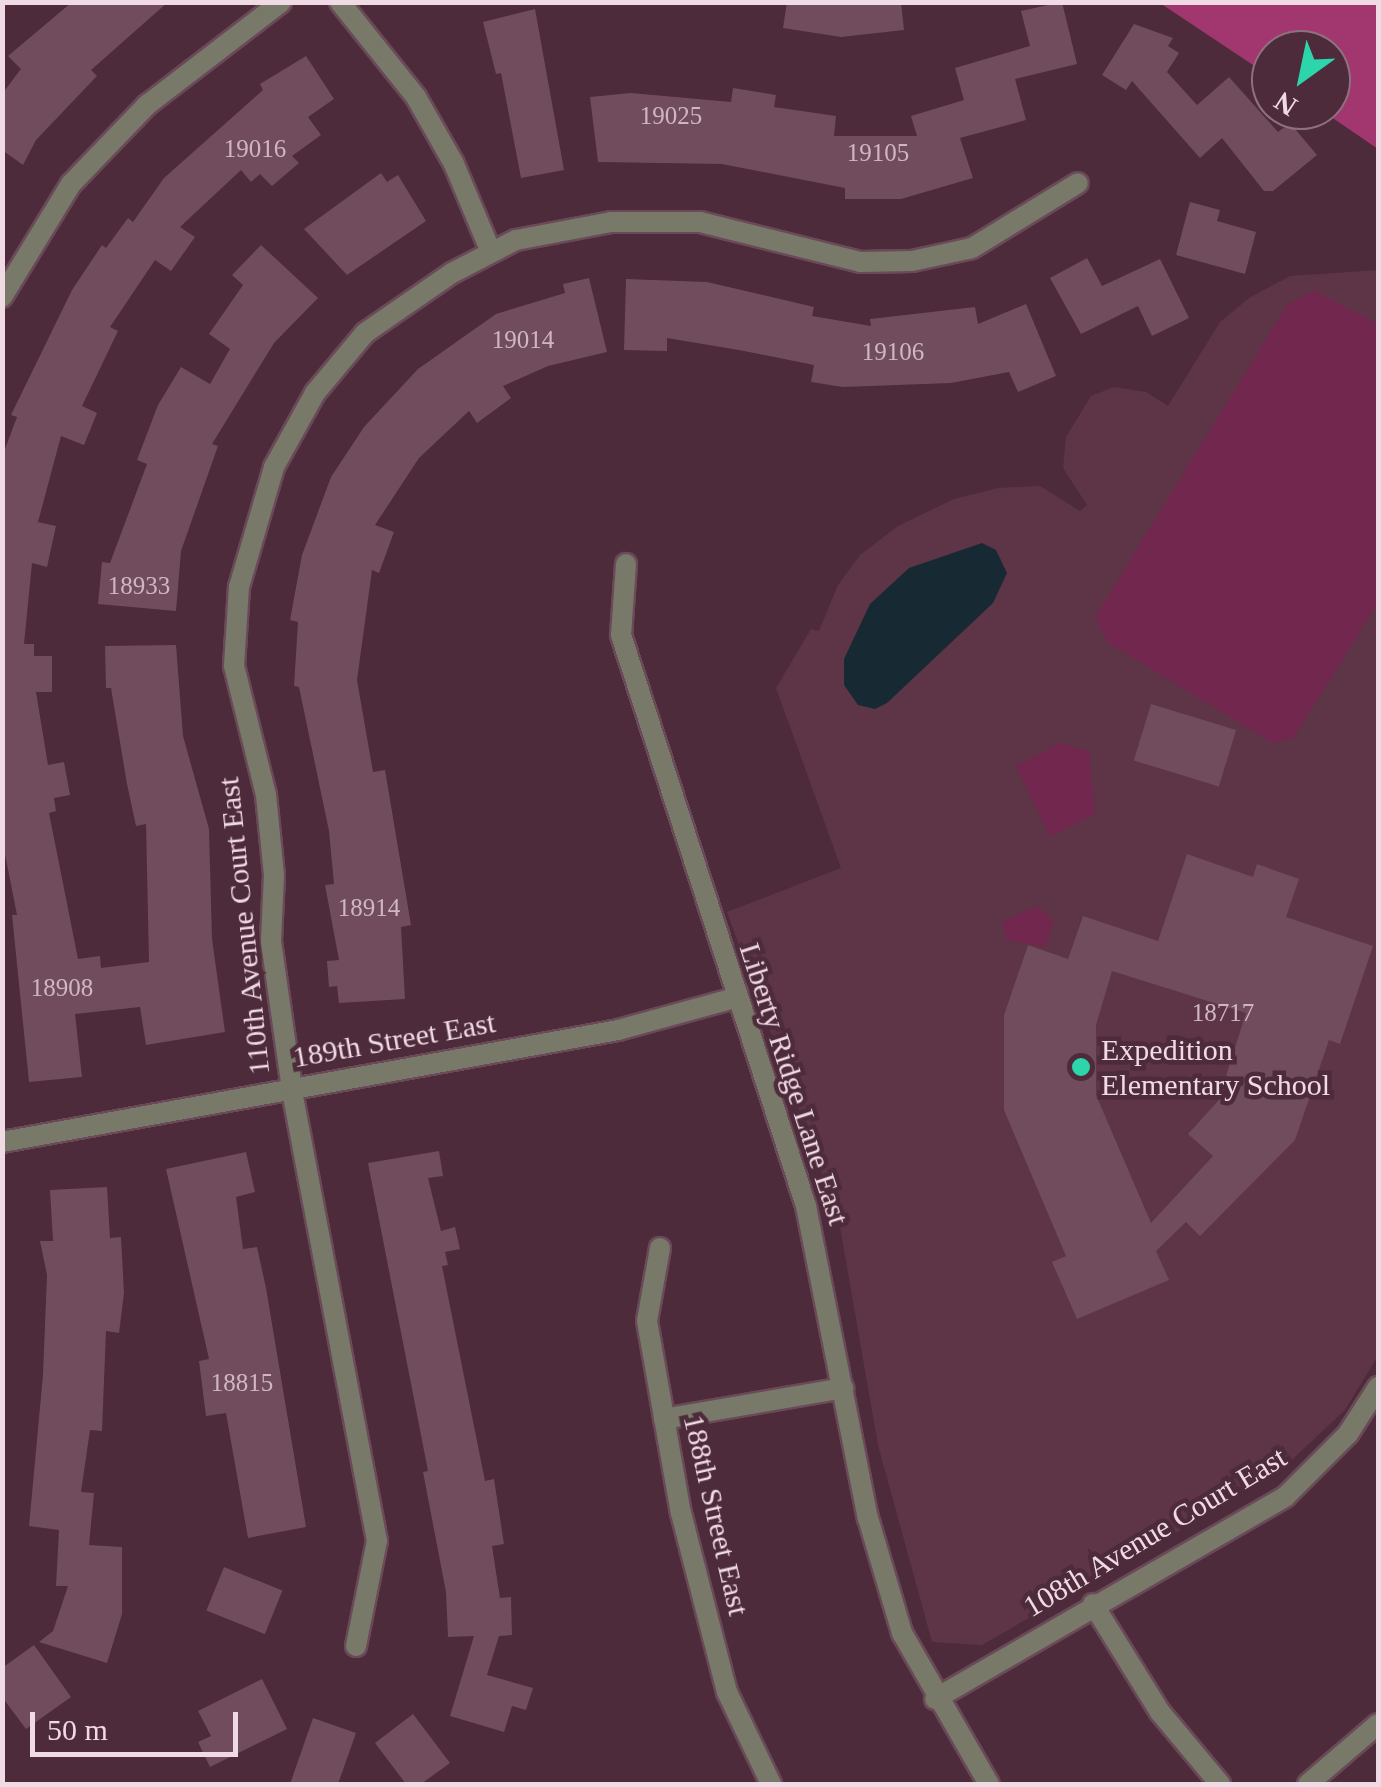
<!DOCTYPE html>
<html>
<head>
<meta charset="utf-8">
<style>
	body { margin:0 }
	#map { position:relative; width:1381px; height:1787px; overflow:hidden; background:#4d2b3b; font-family:Georgia,serif }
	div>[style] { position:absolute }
	.built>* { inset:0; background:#5d3547 }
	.green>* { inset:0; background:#72274e }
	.forest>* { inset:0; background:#a23770 }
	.water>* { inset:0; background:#172a34 }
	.building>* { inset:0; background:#704c5c; transform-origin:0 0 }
	.roads { filter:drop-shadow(2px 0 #6a4a59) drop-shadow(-2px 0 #6a4a59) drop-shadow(0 2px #6a4a59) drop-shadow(0 -2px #6a4a59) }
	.street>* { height:20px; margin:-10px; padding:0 10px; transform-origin:10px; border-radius:10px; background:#787969 }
	.dots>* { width:28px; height:28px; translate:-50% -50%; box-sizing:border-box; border:5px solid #4d2b3b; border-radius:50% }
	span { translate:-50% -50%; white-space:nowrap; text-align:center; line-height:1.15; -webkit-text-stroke:9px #4d2b3b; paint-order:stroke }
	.number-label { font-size:25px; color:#d0b6c1 }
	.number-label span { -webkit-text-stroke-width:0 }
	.street-label { font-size:30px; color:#f0dae3 }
	.poi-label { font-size:30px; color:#f0dae3 }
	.left { translate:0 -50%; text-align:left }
	.frame { position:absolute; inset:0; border:5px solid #f0dae3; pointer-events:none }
	.north { position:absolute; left:1251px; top:30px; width:100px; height:100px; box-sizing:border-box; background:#4d2b3b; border:2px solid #8e717e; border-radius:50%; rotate:213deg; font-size:28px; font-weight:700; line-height:40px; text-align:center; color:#f0dae3 }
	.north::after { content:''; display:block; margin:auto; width:35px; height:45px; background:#2dd5ab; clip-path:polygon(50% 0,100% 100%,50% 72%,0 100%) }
	.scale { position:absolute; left:30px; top:1712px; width:208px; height:45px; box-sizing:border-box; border:5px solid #f0dae3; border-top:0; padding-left:12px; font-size:30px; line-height:35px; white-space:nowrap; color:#f0dae3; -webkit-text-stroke:8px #4d2b3b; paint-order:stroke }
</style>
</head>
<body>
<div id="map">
	<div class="built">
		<div style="clip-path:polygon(1378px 270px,1378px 1356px,1345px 1410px,1277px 1474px,982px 1645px,932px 1642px,878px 1445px,839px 1221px,727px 912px,841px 868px,776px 688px,811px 629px,819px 631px,838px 585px,860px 555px,898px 526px,954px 499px,998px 488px,1040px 486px,1080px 511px,1087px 505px,1063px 468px,1066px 437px,1091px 396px,1114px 387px,1146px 392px,1168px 406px,1220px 322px,1249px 298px,1290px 276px)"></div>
	</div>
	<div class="green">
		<div style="clip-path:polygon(1314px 290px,1378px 324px,1378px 603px,1299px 729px,1292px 739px,1273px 743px,1108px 643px,1095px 617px,1287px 305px)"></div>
		<div style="clip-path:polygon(1060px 743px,1089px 751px,1095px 814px,1050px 837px,1016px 766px)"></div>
		<div style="clip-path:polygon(1037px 906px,1054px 921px,1045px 947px,1006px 940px,1002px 922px)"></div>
	</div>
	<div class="forest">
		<div style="clip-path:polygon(1160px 3px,1378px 3px,1378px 149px,1321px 110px,1331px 110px,1331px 50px,1271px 50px,1271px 77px)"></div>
	</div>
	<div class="water">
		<div style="clip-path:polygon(982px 543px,996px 550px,1007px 573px,993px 603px,887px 703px,875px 709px,858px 705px,844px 685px,844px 659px,870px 604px,909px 568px)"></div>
	</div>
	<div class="building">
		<div style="clip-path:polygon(72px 2px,168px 2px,91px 70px,97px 76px,36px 140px,23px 165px,2px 150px,2px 94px,21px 69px,8px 56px)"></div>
		<div style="clip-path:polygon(787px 2px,901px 2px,904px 30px,841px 37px,783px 28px)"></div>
		<div style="clip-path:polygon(1062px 2px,1077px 64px,1015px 79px,1026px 120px,960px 138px,973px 178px,901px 199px,845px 199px,845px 188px,722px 164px,598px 162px,590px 97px,631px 93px,731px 102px,733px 88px,776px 95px,774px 107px,836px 116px,834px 136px,917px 136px,911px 116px,964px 100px,955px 68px,1030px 46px,1021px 11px)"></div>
		<div style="clip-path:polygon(535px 9px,564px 170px,521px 178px,501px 73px,496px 74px,483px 22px)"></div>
		<div style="clip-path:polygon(1134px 24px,1173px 38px,1168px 46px,1179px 53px,1167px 72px,1197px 105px,1229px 77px,1278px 132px,1290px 123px,1317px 155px,1273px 191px,1264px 191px,1222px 138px,1200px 158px,1132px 81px,1126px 90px,1102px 75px)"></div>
		<div style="clip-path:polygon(306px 56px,334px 99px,308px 117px,321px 135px,292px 156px,299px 163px,272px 186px,260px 174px,251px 182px,241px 170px,180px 227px,195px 237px,171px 271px,155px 260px,110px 327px,118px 331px,82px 406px,97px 413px,84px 445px,61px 436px,38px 522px,56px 526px,47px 567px,32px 563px,24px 644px,34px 644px,34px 656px,52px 656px,52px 692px,36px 692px,48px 765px,64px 762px,70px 795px,54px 798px,56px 811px,49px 813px,78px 959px,100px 956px,101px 968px,149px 962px,146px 824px,136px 826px,127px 784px,111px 688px,106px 688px,105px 646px,176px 645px,183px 736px,209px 829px,212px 939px,225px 1032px,146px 1045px,140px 1007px,75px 1014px,82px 1077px,29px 1082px,12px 915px,17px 915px,2px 839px,2px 457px,17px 417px,11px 415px,72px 290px,102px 245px,106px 248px,128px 218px,133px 222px,164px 178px,263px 90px,260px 84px)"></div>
		<div style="clip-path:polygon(381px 173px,387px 182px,398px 175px,426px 221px,347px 275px,304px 229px)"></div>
		<div style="clip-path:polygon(1190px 202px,1220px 210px,1217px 221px,1256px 232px,1245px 274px,1176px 255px)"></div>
		<div style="clip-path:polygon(261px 245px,318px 298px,274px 343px,212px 444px,218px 446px,181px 551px,176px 611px,98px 604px,102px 562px,110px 563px,147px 464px,137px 460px,158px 405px,181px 367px,210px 384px,230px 349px,209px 334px,243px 285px,232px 275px)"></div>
		<div style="clip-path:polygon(1087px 258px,1102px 286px,1160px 259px,1189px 318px,1152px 336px,1138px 306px,1081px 334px,1050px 278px)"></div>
		<div style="clip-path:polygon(589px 278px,607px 352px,548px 366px,503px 386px,511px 398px,477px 423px,469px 411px,419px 458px,375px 525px,394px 532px,379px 573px,372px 570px,357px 680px,373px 772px,385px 770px,411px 925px,401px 927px,405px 999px,339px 1003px,337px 986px,329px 987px,327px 961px,339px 960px,325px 885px,334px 884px,329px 831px,299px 687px,294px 686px,298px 622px,290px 620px,302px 555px,331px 477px,364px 427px,418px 369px,496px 314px,565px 293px,563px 284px)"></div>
		<div style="clip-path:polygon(626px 279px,707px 282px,814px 307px,812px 316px,871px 326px,870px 319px,975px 307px,978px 324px,1026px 304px,1056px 376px,1018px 392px,1009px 372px,951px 383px,843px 387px,811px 382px,814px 365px,739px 350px,667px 338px,667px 351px,624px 350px)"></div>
		<div style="left:1151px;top:704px;width:89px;height:59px;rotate:17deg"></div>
		<div style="clip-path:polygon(evenodd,1187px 854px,1253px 877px,1257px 864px,1299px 879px,1286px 917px,1373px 946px,1340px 1044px,1329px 1040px,1295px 1140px,1200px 1236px,1186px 1222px,1156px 1251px,1169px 1280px,1077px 1319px,1052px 1262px,1066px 1256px,1004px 1110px,1004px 1015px,1028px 945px,1068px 959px,1083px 916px,1158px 941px,1187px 854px,1112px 971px,1246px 1013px,1218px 1101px,1188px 1134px,1213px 1156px,1151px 1223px,1096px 1095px,1096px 1025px,1112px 971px)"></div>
		<div style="clip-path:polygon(439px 1151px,443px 1176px,428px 1178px,441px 1231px,455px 1227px,460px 1249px,445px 1252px,448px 1265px,442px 1266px,485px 1481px,494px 1479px,504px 1544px,492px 1546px,500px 1598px,511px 1597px,512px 1635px,499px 1636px,487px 1675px,533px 1688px,526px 1710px,512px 1706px,504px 1732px,450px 1716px,474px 1636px,448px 1637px,446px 1592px,423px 1472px,428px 1471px,368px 1163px)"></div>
		<div style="clip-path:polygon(246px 1152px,255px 1192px,236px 1197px,243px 1249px,257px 1247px,266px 1288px,306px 1527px,248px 1538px,226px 1413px,206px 1416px,199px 1361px,209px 1359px,166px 1169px)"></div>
		<div style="clip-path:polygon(107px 1187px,110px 1238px,121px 1237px,124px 1293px,119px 1333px,106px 1331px,102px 1431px,90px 1430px,81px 1492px,94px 1493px,89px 1545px,122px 1547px,122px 1614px,107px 1663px,39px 1642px,53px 1631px,68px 1586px,56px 1586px,59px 1530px,29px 1526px,43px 1375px,47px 1275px,40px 1241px,53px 1241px,50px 1190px)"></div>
		<div style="left:224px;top:1567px;width:63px;height:47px;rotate:22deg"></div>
		<div style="clip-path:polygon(34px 1645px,71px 1697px,26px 1729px,2px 1697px,2px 1668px)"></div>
		<div style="clip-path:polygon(262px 1679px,287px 1729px,210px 1767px,198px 1742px,211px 1736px,198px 1711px)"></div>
		<div style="clip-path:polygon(413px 1714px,450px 1763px,421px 1784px,406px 1784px,375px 1743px)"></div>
		<div style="clip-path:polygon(313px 1718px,356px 1733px,338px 1784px,290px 1784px)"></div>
	</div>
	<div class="roads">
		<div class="street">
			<div style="left:340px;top:2px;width:122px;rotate:51.3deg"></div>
			<div style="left:416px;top:97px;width:77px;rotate:60.4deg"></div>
			<div style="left:454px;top:164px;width:95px;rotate:67.2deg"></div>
			<div style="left:2px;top:297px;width:132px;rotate:-58.6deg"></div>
			<div style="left:71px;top:184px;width:110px;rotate:-46.1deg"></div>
			<div style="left:147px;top:105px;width:169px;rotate:-37.5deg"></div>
			<div style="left:626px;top:564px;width:71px;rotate:94deg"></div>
			<div style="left:621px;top:635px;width:600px;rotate:72.05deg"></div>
			<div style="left:806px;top:1206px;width:318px;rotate:78.8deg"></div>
			<div style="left:868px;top:1518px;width:120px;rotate:73.5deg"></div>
			<div style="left:902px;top:1633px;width:174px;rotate:60.1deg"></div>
			<div style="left:2px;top:1142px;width:626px;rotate:-10.3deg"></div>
			<div style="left:618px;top:1030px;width:121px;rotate:-15.3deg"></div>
			<div style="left:660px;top:1248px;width:74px;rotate:100.1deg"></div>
			<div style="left:647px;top:1321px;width:195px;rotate:80deg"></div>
			<div style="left:681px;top:1513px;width:185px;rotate:75.6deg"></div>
			<div style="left:727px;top:1692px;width:102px;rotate:64.4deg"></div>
			<div style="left:664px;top:1419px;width:182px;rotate:-9.8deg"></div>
			<div style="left:1093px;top:1604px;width:127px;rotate:58.2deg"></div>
			<div style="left:1160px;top:1712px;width:94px;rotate:50.2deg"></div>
			<div style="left:356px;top:1646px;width:107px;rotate:-78.7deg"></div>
			<div style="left:377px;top:1541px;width:460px;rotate:-100.7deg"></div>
			<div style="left:292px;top:1089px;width:149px;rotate:-98.1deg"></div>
			<div style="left:271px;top:941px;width:66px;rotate:-87.4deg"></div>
			<div style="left:274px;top:875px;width:80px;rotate:-95.7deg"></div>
			<div style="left:266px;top:795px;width:133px;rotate:-103.9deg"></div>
			<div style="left:234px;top:666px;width:79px;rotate:-86.4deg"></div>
			<div style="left:239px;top:587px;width:125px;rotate:-73.7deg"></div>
			<div style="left:274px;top:467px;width:85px;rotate:-61deg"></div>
			<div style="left:315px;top:393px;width:78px;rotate:-50.2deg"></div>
			<div style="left:365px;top:333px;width:106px;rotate:-34.6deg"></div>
			<div style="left:452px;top:273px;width:72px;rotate:-27.3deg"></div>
			<div style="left:516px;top:240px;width:97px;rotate:-10.7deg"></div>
			<div style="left:611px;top:222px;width:89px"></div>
			<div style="left:700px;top:222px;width:165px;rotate:14deg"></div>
			<div style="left:860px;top:262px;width:52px;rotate:-1.1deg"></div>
			<div style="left:912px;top:261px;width:61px;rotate:-12.2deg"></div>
			<div style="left:972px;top:248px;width:124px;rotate:-31.5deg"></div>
			<div style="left:935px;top:1699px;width:405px;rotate:-30deg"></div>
			<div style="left:1286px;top:1496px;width:88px;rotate:-45deg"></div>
			<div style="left:1348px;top:1434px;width:56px;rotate:-57.4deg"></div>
			<div style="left:1308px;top:1784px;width:92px;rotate:-40.6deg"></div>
		</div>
	</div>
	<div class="dots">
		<div style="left:1081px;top:1067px;background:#2dd5ab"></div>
	</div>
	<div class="number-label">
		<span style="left:671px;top:116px">19025</span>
		<span style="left:255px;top:149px">19016</span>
		<span style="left:878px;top:153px">19105</span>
		<span style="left:523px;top:340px">19014</span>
		<span style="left:893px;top:352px">19106</span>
		<span style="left:139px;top:586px">18933</span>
		<span style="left:369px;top:908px">18914</span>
		<span style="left:62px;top:988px">18908</span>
		<span style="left:1223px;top:1013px">18717</span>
		<span style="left:242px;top:1383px">18815</span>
	</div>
	<div class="street-label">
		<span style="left:244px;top:926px;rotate:-96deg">110th Avenue Court East</span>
		<span style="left:394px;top:1040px;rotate:-10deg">189th Street East</span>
		<span style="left:794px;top:1084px;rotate:72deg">Liberty Ridge Lane East</span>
		<span style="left:716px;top:1515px;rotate:77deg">188th Street East</span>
		<span style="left:1155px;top:1532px;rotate:-31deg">108th Avenue Court East</span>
	</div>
	<div class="poi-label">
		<span class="left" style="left:1101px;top:1067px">Expedition<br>Elementary School</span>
	</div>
	<div class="frame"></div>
	<div class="north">N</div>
	<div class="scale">50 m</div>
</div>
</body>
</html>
